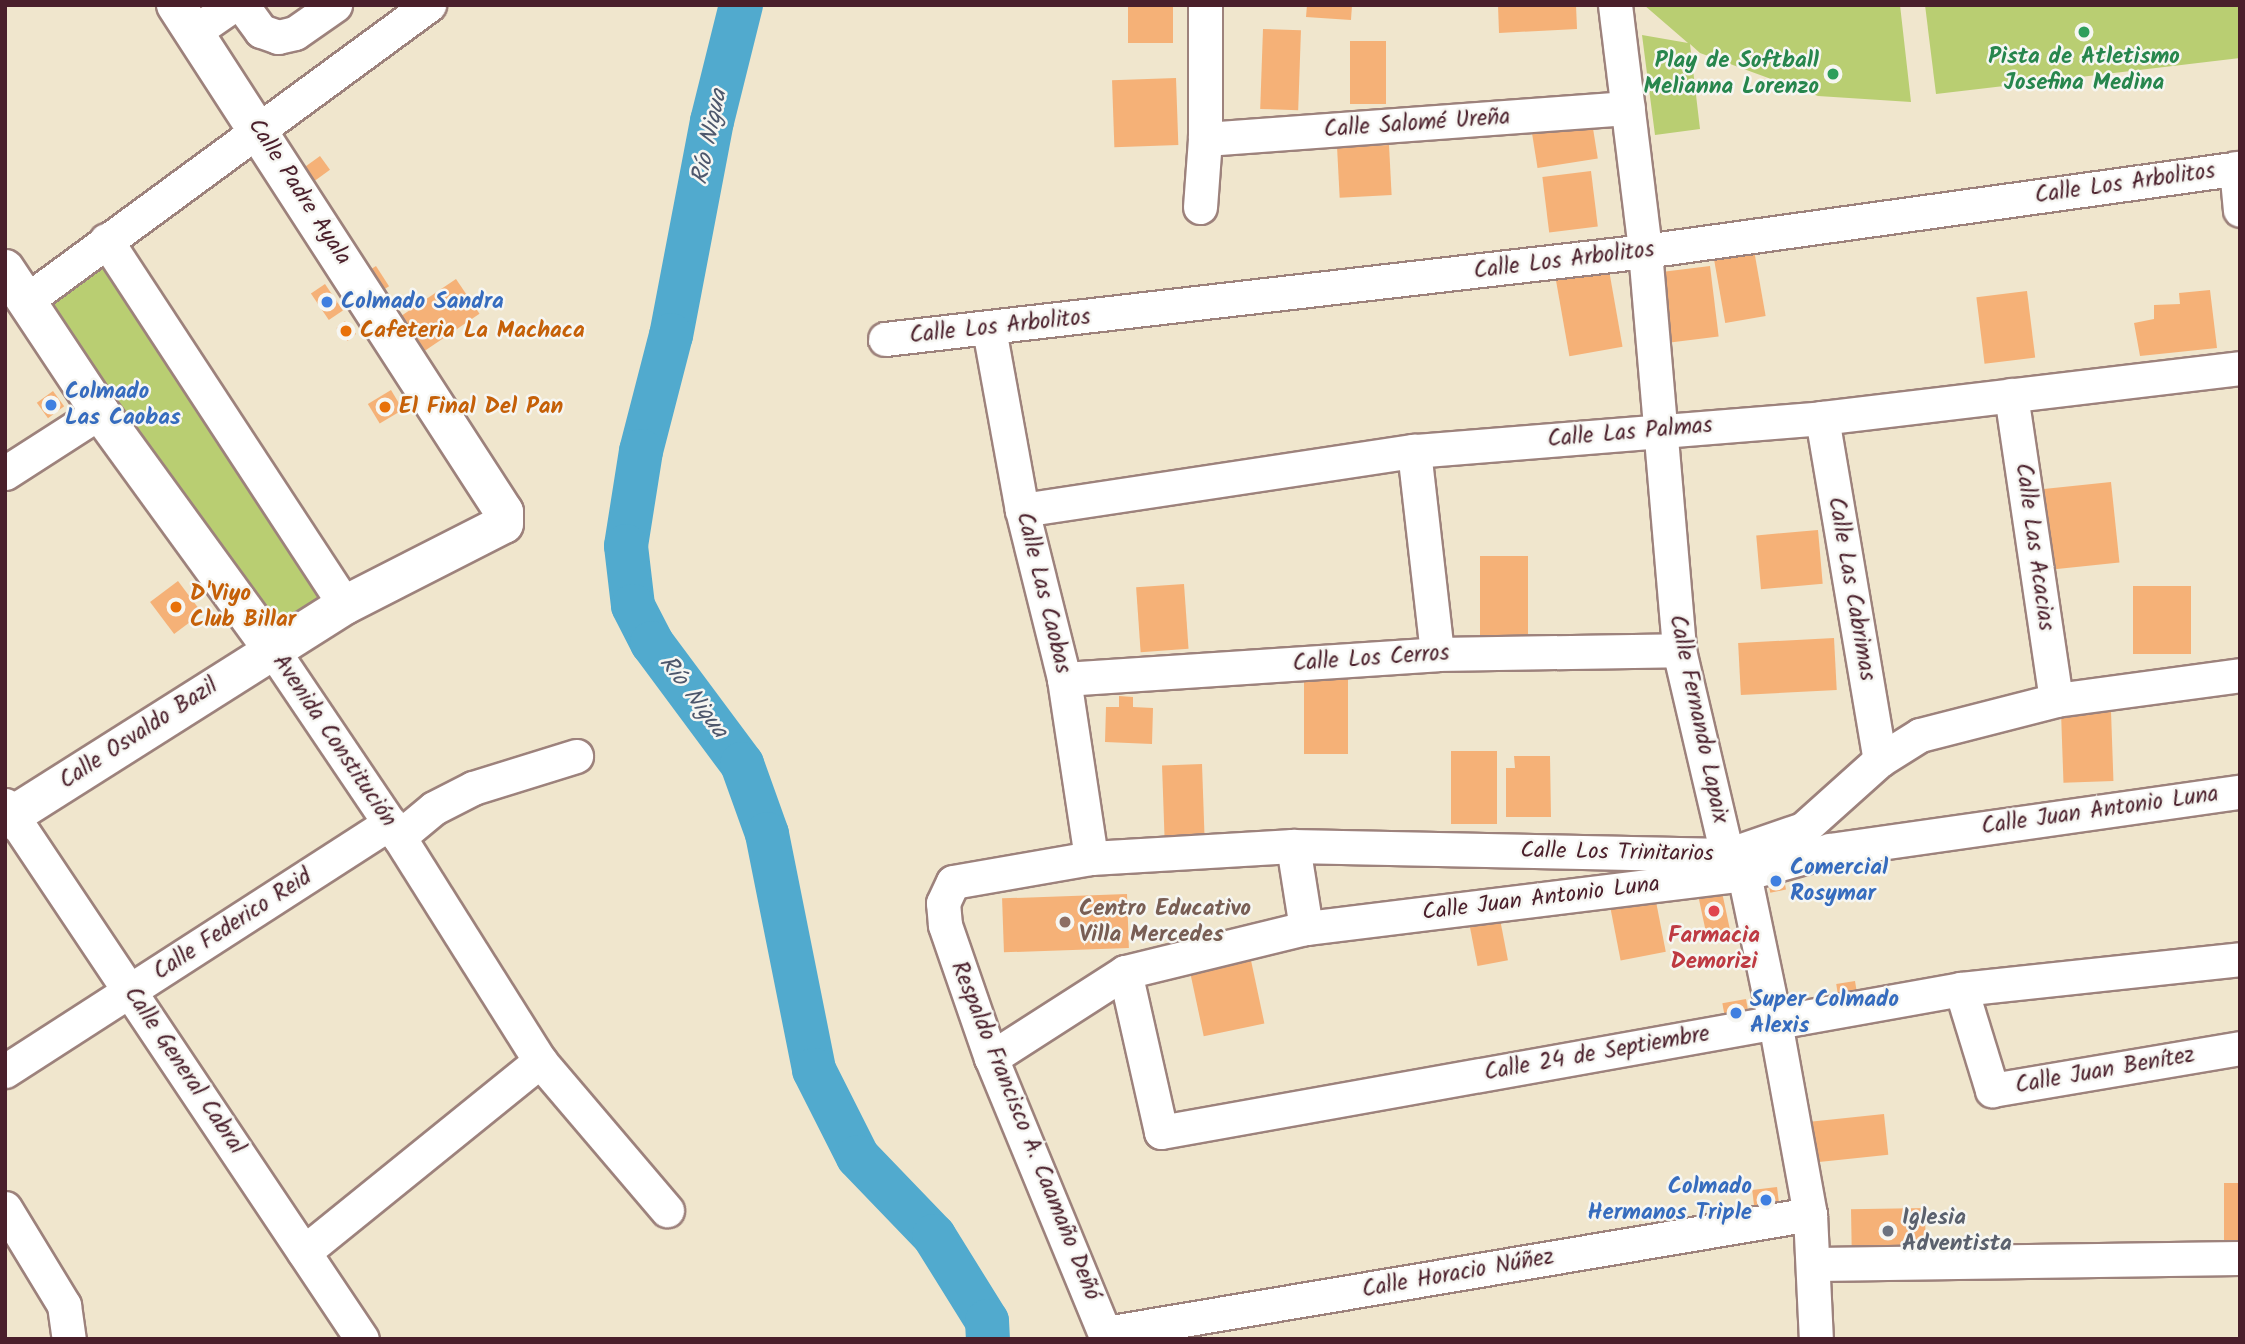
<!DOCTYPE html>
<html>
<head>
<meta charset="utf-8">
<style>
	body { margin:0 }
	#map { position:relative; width:2245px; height:1344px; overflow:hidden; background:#f0e6cd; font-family:Kalam,sans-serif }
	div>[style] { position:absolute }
	.green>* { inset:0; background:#b9ce72 }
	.river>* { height:44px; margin:-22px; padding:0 22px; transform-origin:22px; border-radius:22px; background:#51aace }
	.building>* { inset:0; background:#f5b177; transform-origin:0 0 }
	.roads { filter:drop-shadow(2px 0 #9d827c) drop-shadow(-2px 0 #9d827c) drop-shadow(0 2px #9d827c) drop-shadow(0 -2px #9d827c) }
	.minor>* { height:33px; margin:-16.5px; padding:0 16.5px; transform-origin:16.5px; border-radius:16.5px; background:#fff }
	.major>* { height:38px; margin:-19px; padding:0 19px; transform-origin:19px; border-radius:19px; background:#fff }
	.dots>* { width:19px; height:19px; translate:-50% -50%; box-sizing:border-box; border:4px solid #f6f6f2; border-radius:50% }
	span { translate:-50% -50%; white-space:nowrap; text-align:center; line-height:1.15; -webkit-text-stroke:5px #f6f6f2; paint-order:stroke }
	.leisure-label { font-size:23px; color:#27864d; font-weight:700 }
	.right { translate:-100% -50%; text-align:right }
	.street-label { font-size:23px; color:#4a1f2b }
	.shop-label { font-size:23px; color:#366cbe; font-weight:700 }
	.left { translate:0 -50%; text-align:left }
	.food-label { font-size:23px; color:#c56008; font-weight:700 }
	.education-label { font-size:23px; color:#785e54; font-weight:700 }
	.health-label { font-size:23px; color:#be3a42; font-weight:700 }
	.worship-label { font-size:23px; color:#5b616d; font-weight:700 }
	.water-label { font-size:24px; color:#4d576c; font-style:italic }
	.frame { position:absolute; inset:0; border:7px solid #4a1f2b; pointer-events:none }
</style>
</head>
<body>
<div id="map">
	<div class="green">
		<div style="clip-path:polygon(1644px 5px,1900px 5px,1911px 102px,1818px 96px,1700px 53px,1690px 44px,1700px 129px,1655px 135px,1642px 35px,1688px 43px)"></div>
		<div style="clip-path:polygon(1925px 5px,2240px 5px,2240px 58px,1936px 94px)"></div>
		<div style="clip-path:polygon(99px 261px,320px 600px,265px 631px,37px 307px)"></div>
	</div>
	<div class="river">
		<div style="left:741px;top:5px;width:120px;rotate:104deg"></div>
		<div style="left:712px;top:121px;width:218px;rotate:100.8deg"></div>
		<div style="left:671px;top:335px;width:120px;rotate:104.5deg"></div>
		<div style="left:641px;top:451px;width:96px;rotate:99deg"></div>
		<div style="left:626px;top:546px;width:60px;rotate:83.3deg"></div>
		<div style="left:633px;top:606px;width:42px;rotate:62.8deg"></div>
		<div style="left:652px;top:643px;width:151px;rotate:53.4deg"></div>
		<div style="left:742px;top:764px;width:74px;rotate:70.3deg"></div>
		<div style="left:767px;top:834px;width:241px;rotate:78.7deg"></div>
		<div style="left:814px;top:1070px;width:97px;rotate:63.2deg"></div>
		<div style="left:858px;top:1157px;width:110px;rotate:46.1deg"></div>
		<div style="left:934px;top:1236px;width:100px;rotate:58.1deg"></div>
		<div style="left:987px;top:1321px;width:18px;rotate:87deg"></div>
	</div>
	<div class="building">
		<div style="left:1128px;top:5px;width:45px;height:38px"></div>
		<div style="clip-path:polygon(1307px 5px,1352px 5px,1351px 20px,1306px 17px)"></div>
		<div style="clip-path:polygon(1498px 5px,1576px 5px,1577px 29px,1499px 33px)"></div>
		<div style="left:1263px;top:29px;width:38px;height:80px;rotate:2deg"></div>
		<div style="left:1350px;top:41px;width:36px;height:63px"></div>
		<div style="left:1176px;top:78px;width:67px;height:64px;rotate:88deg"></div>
		<div style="left:1592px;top:122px;width:37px;height:61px;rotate:81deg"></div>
		<div style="left:1389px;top:145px;width:50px;height:52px;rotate:87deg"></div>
		<div style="left:320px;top:156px;width:17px;height:32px;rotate:54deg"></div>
		<div style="left:1591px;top:171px;width:56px;height:49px;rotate:83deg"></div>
		<div style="left:1754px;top:250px;width:67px;height:41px;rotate:80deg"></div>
		<div style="left:376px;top:266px;width:24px;height:14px;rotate:57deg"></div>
		<div style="left:1710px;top:266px;width:71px;height:61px;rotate:83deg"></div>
		<div style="left:1609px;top:270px;width:78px;height:54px;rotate:80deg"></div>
		<div style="left:456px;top:279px;width:42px;height:77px;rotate:56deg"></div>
		<div style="left:325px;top:284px;width:32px;height:17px;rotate:56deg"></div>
		<div style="clip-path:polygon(2210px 290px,2217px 348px,2140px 356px,2134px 323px,2154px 319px,2154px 305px,2180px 304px,2179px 293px)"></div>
		<div style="left:2027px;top:291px;width:67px;height:51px;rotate:83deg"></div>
		<div style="left:345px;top:321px;width:17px;height:11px;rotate:50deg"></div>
		<div style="left:391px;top:390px;width:23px;height:27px;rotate:59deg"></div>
		<div style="left:53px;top:391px;width:19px;height:20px;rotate:54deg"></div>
		<div style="left:2111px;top:482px;width:81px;height:70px;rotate:84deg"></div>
		<div style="left:1818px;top:530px;width:54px;height:62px;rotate:85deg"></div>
		<div style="left:1480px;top:556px;width:48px;height:79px"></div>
		<div style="left:178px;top:581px;width:40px;height:35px;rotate:53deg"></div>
		<div style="left:1184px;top:584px;width:65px;height:48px;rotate:86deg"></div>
		<div style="left:2133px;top:586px;width:58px;height:68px"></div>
		<div style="left:1834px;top:638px;width:52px;height:96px;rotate:87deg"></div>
		<div style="left:1304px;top:678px;width:44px;height:76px"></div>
		<div style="clip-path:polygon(1119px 696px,1133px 697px,1133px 707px,1153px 708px,1152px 744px,1105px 742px,1106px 707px,1119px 707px)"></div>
		<div style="left:2111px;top:711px;width:70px;height:50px;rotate:88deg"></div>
		<div style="left:1497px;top:751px;width:73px;height:46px;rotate:90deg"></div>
		<div style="clip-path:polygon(1514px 756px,1550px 756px,1551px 817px,1506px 817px,1506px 768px,1515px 768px)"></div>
		<div style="left:1202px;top:764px;width:73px;height:40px;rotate:88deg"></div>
		<div style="left:1782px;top:869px;width:21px;height:16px;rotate:79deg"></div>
		<div style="left:1719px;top:878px;width:62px;height:24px;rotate:78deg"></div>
		<div style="left:1653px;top:886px;width:67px;height:46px;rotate:79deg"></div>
		<div style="left:1127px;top:894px;width:54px;height:125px;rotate:88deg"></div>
		<div style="left:1499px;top:914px;width:47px;height:31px;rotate:79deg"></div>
		<div style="left:1249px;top:951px;width:74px;height:62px;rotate:78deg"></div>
		<div style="left:1855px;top:981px;width:26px;height:19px;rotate:81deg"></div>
		<div style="left:1746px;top:999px;width:23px;height:24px;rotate:80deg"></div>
		<div style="left:1884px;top:1114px;width:41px;height:72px;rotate:84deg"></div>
		<div style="left:2224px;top:1183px;width:16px;height:71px"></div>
		<div style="left:1777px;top:1187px;width:23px;height:25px;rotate:83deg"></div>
		<div style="left:1925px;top:1208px;width:45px;height:74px;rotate:89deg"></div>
	</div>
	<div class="roads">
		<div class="minor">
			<div style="left:242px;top:5px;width:32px;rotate:54deg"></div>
			<div style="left:261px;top:31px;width:18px;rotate:19deg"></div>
			<div style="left:278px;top:37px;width:17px;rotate:-13deg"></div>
			<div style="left:295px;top:33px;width:49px;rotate:-35deg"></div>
			<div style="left:1615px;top:5px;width:248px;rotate:83deg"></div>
			<div style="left:1645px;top:251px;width:400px;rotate:85.1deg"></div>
			<div style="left:1679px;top:650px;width:211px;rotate:76.8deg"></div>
			<div style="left:1727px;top:855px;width:25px;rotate:48deg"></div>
			<div style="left:1744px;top:874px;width:151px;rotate:78.2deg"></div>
			<div style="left:1775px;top:1022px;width:195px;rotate:79.7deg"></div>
			<div style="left:1810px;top:1214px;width:125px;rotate:87.3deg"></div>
			<div style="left:194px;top:32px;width:47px;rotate:-34.7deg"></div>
			<div style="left:1205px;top:139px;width:424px;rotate:-4.2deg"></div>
			<div style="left:2236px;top:168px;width:42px;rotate:84.6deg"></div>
			<div style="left:1200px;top:207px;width:68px;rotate:-85.8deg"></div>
			<div style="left:1205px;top:139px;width:134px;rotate:-90deg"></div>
			<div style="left:106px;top:240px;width:436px;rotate:56.8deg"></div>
			<div style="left:27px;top:300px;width:499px;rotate:-36.3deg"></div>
			<div style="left:989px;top:329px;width:184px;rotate:79.7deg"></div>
			<div style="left:1022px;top:510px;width:174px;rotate:76deg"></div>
			<div style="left:1064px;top:679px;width:181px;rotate:81.4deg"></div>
			<div style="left:885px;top:339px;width:765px;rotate:-6.6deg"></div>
			<div style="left:1645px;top:251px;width:601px;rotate:-7.94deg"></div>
			<div style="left:2011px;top:395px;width:308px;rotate:81.6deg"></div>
			<div style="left:1822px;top:418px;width:347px;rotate:80.4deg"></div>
			<div style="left:1414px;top:451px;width:204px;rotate:83.5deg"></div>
			<div style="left:5px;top:473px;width:113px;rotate:-32.7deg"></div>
			<div style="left:1022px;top:510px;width:396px;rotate:-8.6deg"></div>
			<div style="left:1414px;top:451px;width:409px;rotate:-4.6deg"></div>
			<div style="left:1822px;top:418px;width:421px;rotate:-6.8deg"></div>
			<div style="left:272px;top:649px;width:227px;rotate:56deg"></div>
			<div style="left:399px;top:837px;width:265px;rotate:57.8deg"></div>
			<div style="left:540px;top:1061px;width:196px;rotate:49.6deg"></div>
			<div style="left:1064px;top:679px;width:374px;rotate:-3.8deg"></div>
			<div style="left:1437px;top:654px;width:242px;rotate:-0.9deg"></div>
			<div style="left:5px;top:805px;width:642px;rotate:56.24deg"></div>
			<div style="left:399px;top:837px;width:45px;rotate:-39.6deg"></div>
			<div style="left:434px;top:808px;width:44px;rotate:-27.1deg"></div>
			<div style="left:473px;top:788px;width:108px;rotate:-17.3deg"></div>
			<div style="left:1293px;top:846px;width:83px;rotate:81deg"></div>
			<div style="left:1125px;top:972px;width:164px;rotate:77.3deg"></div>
			<div style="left:1161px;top:1132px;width:813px;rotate:-10.13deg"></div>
			<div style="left:1961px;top:989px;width:281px;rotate:-6.1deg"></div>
			<div style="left:1961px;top:989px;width:106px;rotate:72.9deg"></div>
			<div style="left:1992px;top:1090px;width:252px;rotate:-9.6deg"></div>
			<div style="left:991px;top:1058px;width:159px;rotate:-32.7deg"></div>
			<div style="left:1125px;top:972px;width:186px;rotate:-13.7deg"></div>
			<div style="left:1306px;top:928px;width:441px;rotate:-7deg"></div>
			<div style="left:1744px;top:874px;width:89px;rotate:-15.6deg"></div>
			<div style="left:1830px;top:850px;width:414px;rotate:-8.1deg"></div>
			<div style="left:5px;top:1071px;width:458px;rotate:-32.8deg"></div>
			<div style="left:5px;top:1208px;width:114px;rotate:58.7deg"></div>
			<div style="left:64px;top:1305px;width:34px;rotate:82deg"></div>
			<div style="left:304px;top:1252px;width:304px;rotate:-39deg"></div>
			<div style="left:1816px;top:1264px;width:424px;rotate:-0.8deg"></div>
			<div style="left:1106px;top:1333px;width:714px;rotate:-9.59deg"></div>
			<div style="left:1107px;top:1339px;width:304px;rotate:-112.4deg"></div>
			<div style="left:991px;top:1058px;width:141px;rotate:-109.1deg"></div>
			<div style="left:945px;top:925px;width:22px;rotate:-95deg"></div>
			<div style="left:943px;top:903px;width:23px;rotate:-65deg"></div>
			<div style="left:953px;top:882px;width:140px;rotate:-9.9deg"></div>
			<div style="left:1091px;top:858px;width:202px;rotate:-3.4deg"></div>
			<div style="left:1293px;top:846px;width:434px;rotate:1.2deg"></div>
			<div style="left:1727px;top:855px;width:80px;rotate:-18.9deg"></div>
			<div style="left:1803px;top:829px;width:103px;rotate:-41.9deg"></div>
			<div style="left:1880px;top:760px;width:47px;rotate:-32deg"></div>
			<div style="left:1920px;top:735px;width:140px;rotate:-14.4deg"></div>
			<div style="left:2056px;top:700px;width:186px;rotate:-7.7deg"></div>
		</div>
		<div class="major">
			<div style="left:5px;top:269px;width:172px;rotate:56.4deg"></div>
			<div style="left:100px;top:412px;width:293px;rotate:54deg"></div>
			<div style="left:5px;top:820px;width:402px;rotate:-32.3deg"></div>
			<div style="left:345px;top:605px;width:178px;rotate:-27deg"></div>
			<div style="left:504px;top:524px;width:12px;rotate:-90deg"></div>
			<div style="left:504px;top:512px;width:604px;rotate:-122.9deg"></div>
		</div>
	</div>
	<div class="dots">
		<div style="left:2084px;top:32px;background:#2e9e5b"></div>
		<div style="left:1833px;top:74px;background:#2e9e5b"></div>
		<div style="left:327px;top:302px;background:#3f7fe0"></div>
		<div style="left:346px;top:331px;background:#e8710a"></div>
		<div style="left:51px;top:405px;background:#3f7fe0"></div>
		<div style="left:385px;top:407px;background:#e8710a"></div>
		<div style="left:176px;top:607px;background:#e8710a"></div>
		<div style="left:1776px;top:881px;background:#3f7fe0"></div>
		<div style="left:1714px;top:911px;background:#e0444e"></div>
		<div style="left:1065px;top:922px;background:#8d6e63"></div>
		<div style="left:1736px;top:1013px;background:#3f7fe0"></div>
		<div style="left:1766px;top:1200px;background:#3f7fe0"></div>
		<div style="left:1888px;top:1231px;background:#6b7280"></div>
	</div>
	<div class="leisure-label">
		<span style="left:2084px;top:70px">Pista de Atletismo<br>Josefina Medina</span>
		<span class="right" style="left:1819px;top:74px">Play de Softball<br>Melianna Lorenzo</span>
	</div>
	<div class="street-label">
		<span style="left:1417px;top:124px;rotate:-4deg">Calle Salomé Ureña</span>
		<span style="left:2125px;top:184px;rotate:-8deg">Calle Los Arbolitos</span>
		<span style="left:299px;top:192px;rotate:57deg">Calle Padre Ayala</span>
		<span style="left:1564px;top:261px;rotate:-7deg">Calle Los Arbolitos</span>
		<span style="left:1000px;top:327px;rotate:-6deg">Calle Los Arbolitos</span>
		<span style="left:1630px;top:433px;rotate:-5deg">Calle Las Palmas</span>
		<span style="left:2034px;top:547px;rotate:82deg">Calle Las Acacias</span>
		<span style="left:1851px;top:589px;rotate:80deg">Calle Las Cabrimas</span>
		<span style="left:1043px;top:593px;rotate:76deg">Calle Las Caobas</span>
		<span style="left:1371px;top:659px;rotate:-4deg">Calle Los Cerros</span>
		<span style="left:1698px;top:719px;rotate:78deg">Calle Fernando Lapaix</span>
		<span style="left:139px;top:734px;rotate:-33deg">Calle Osvaldo Bazil</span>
		<span style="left:334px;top:741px;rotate:56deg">Avenida Constitución</span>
		<span style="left:2100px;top:811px;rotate:-8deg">Calle Juan Antonio Luna</span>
		<span style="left:1617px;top:853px;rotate:1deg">Calle Los Trinitarios</span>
		<span style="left:1541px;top:899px;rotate:-7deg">Calle Juan Antonio Luna</span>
		<span style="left:233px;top:925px;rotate:-33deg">Calle Federico Reid</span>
		<span style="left:1597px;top:1054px;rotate:-10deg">Calle 24 de Septiembre</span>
		<span style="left:184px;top:1071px;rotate:56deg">Calle General Cabral</span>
		<span style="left:2105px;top:1071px;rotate:-10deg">Calle Juan Benítez</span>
		<span style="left:1025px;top:1131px;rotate:68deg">Respaldo Francisco A. Caamaño Deñó</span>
		<span style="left:1458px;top:1274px;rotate:-10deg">Calle Horacio Núñez</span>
	</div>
	<div class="shop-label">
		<span class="left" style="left:341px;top:302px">Colmado Sandra</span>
		<span class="left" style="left:65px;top:405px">Colmado<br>Las Caobas</span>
		<span class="left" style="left:1790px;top:881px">Comercial<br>Rosymar</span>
		<span class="left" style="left:1750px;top:1013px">Super Colmado<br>Alexis</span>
		<span class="right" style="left:1752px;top:1200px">Colmado<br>Hermanos Triple</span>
	</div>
	<div class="food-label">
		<span class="left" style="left:360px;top:331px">Cafeteria La Machaca</span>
		<span class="left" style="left:399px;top:407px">El Final Del Pan</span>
		<span class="left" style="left:190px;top:607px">D'Viyo<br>Club Billar</span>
	</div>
	<div class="education-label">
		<span class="left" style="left:1079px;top:922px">Centro Educativo<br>Villa Mercedes</span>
	</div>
	<div class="health-label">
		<span style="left:1714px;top:949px">Farmacia<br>Demorizi</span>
	</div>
	<div class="worship-label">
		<span class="left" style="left:1902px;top:1231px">Iglesia<br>Adventista</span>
	</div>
	<div class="water-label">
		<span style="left:710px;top:137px;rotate:-78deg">Río Nigua</span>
		<span style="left:693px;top:697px;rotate:53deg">Río Nigua</span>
	</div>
	<div class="frame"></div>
</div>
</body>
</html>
